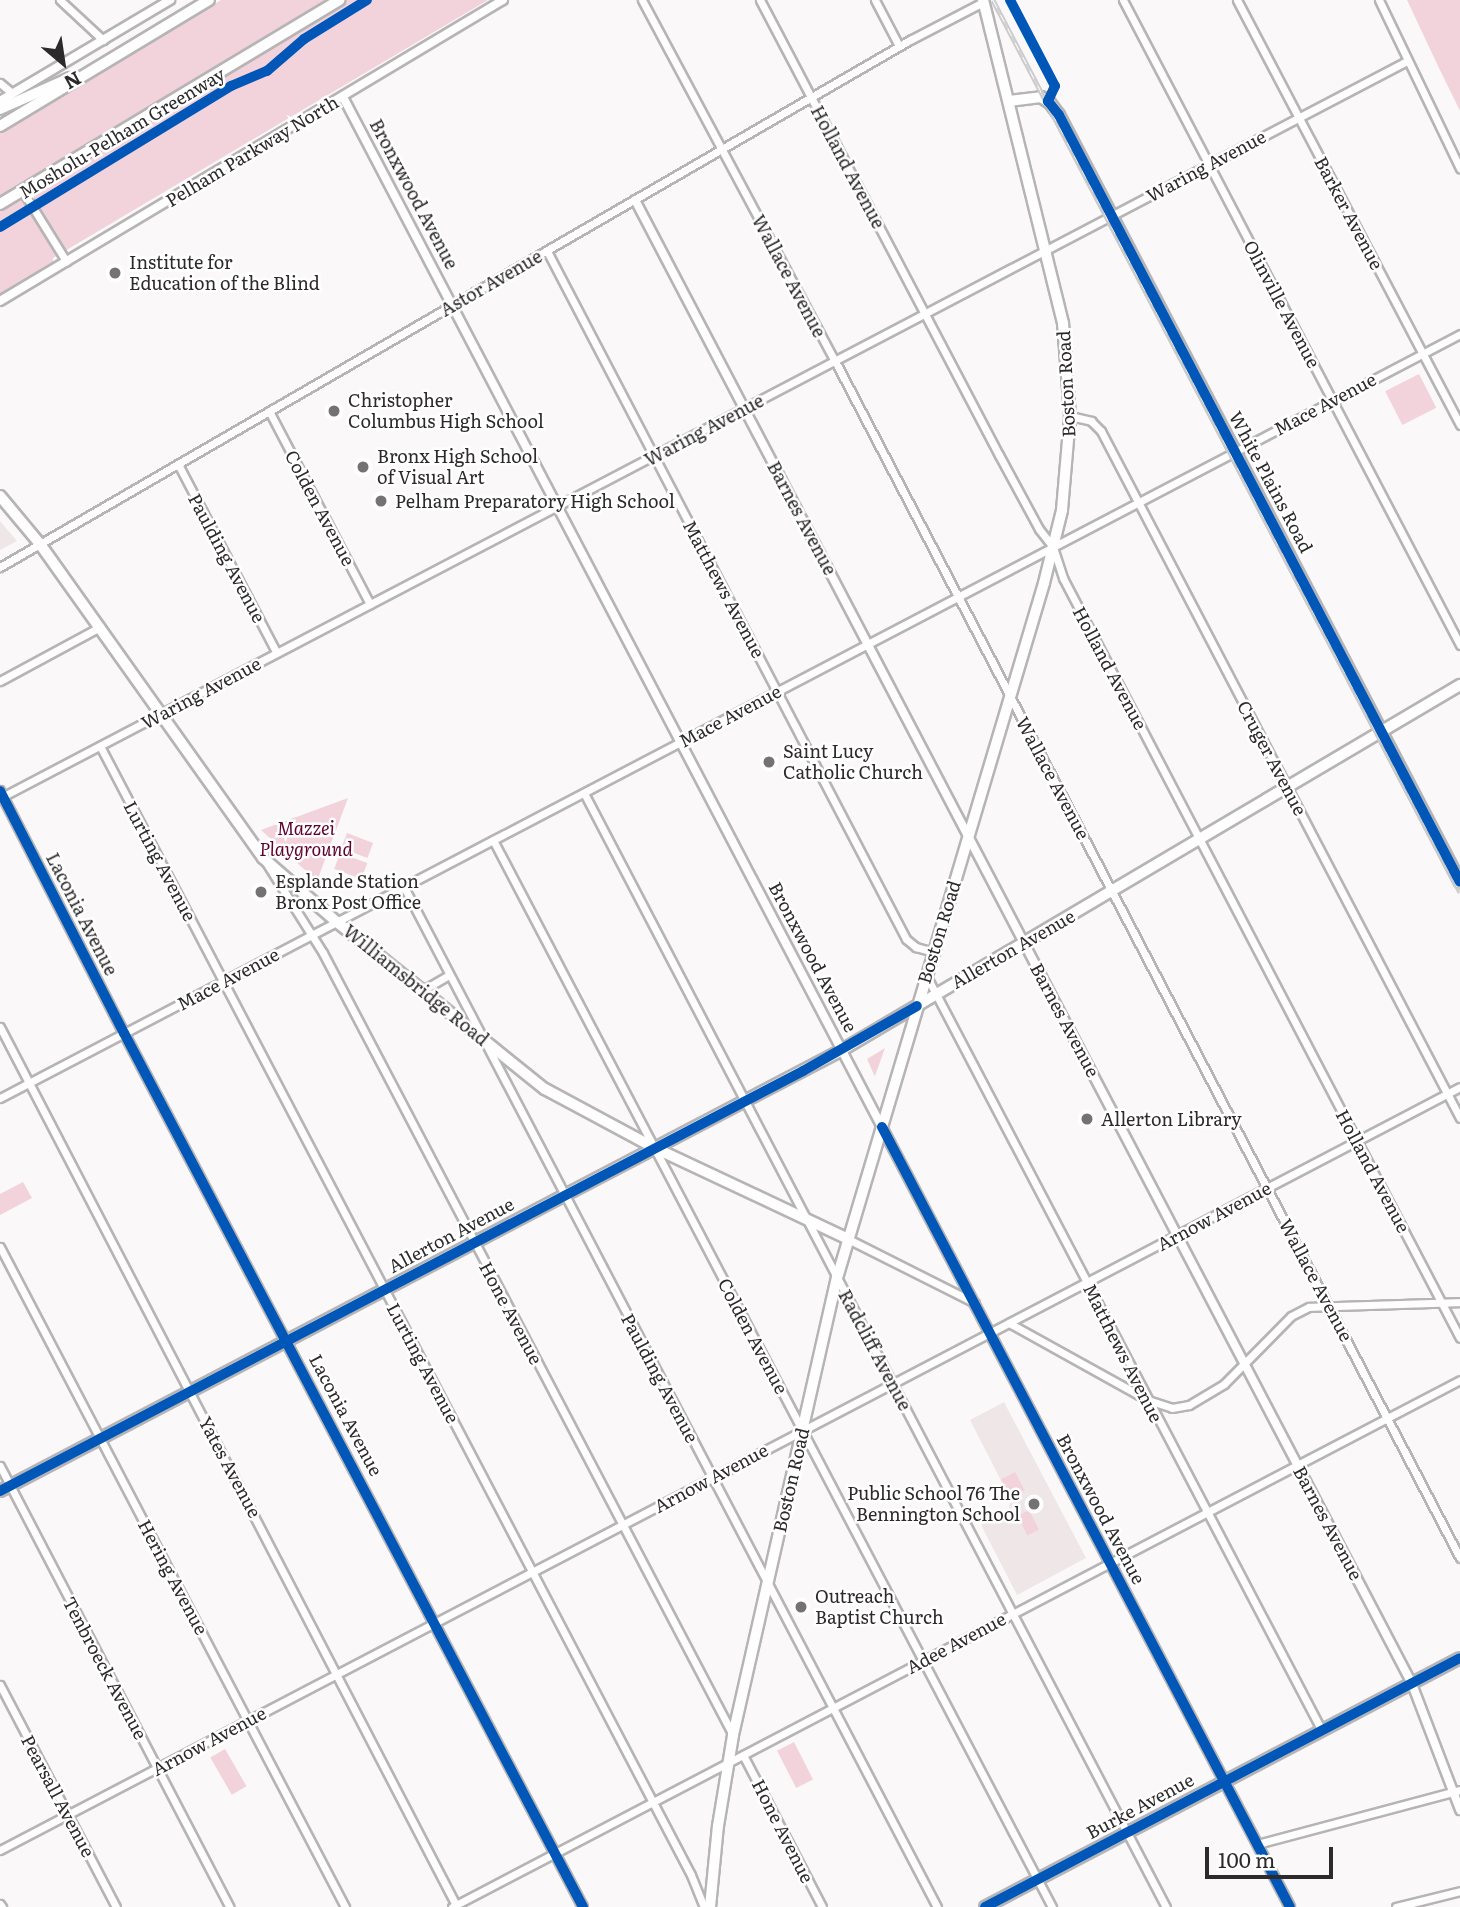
<!DOCTYPE html>
<html>
<head>
<meta charset="utf-8">
<style>
	body { margin:0 }
	#map { position:relative; width:1460px; height:1907px; overflow:hidden; background:#fbf8f9; font-family:Literata,serif }
	div>[style] { position:absolute }
	.built>* { inset:0; background:#efe6e8 }
	.green>* { inset:0; background:#f2d3db; transform-origin:0 0 }
	.roads { filter:drop-shadow(2px 0 #b6b4b5) drop-shadow(-2px 0 #b6b4b5) drop-shadow(0 2px #b6b4b5) drop-shadow(0 -2px #b6b4b5) }
	.minor>* { height:7px; margin:-3.5px; padding:0 3.5px; transform-origin:3.5px; border-radius:3.5px; background:#fefefe }
	.tertiary>* { height:8px; margin:-4px; padding:0 4px; transform-origin:4px; border-radius:4px; background:#fefefe }
	.secondary>* { height:10px; margin:-5px; padding:0 5px; transform-origin:5px; border-radius:5px; background:#fefefe }
	.primary>* { height:10px; margin:-5px; padding:0 5px; transform-origin:5px; border-radius:5px; background:#fefefe }
	.rail>* { height:5px; margin-top:-2.5px; transform-origin:0; background:repeating-linear-gradient(90deg,#fff 0 8px,#ccc 0 16px); box-sizing:border-box; border-block:2px solid #ccc }
	.cycleway>* { height:10px; margin:-5px; padding:0 5px; transform-origin:5px; border-radius:5px; background:#0057b8 }
	.dots>* { width:19px; height:19px; translate:-50% -50%; box-sizing:border-box; border:4px solid #fff; border-radius:50% }
	span { translate:-50% -50%; white-space:nowrap; text-align:center; line-height:1.15; -webkit-text-stroke:5px #fff; paint-order:stroke }
	.street-label { font-size:18px; color:#2c2a2a }
	.poi-label { font-size:18px; color:#2c2a2a }
	.left { translate:0 -50%; text-align:left }
	.right { translate:-100% -50%; text-align:right }
	.park-label { font-size:18px; color:#5f002d; font-style:italic }
	.north { position:absolute; left:28px; top:28px; width:70px; height:70px; -webkit-text-stroke:5px #fff; paint-order:stroke; rotate:151deg; font-size:19px; font-weight:700; line-height:28px; text-align:center; color:#2c2a2a }
	.north::after { content:''; display:block; margin:auto; width:24px; height:32px; background:#2c2a2a; clip-path:polygon(50% 0,100% 100%,50% 72%,0 100%) }
	.scale { position:absolute; left:1205px; top:1847px; width:128px; height:32px; box-sizing:border-box; border:4px solid #2c2a2a; border-top:0; padding-left:9px; font-size:21px; line-height:24px; white-space:nowrap; color:#2c2a2a; -webkit-text-stroke:5px #fff; paint-order:stroke }
</style>
</head>
<body>
<div id="map">
	<div class="built">
		<div style="clip-path:polygon(0 521px,17px 541px,0 550px)"></div>
		<div style="clip-path:polygon(1004px 1402px,1086px 1558px,1017px 1595px,981px 1525px,1009px 1510px,1010px 1498px,970px 1420px)"></div>
	</div>
	<div class="green">
		<div style="clip-path:polygon(221px 0,488px 0,53px 258px,53px 263px,0 295px,0 133px)"></div>
		<div style="clip-path:polygon(1407px 0,1460px 0,1460px 111px,1438px 66px)"></div>
		<div style="left:1419px;top:374px;width:38px;height:38px;rotate:63deg"></div>
		<div style="clip-path:polygon(348px 798px,317px 881px,261px 830px)"></div>
		<div style="left:347px;top:833px;width:28px;height:16px;rotate:21deg"></div>
		<div style="left:340px;top:853px;width:29px;height:17px;rotate:20deg"></div>
		<div style="clip-path:polygon(885px 1048px,875px 1076px,875px 1077px,867px 1059px)"></div>
		<div style="clip-path:polygon(23px 1182px,32px 1198px,0 1215px,0 1194px)"></div>
		<div style="left:1015px;top:1472px;width:21px;height:16px;rotate:62deg"></div>
		<div style="left:1029px;top:1510px;width:22px;height:13px;rotate:63deg"></div>
		<div style="left:794px;top:1742px;width:42px;height:19px;rotate:63deg"></div>
		<div style="left:225px;top:1749px;width:43px;height:17px;rotate:60deg"></div>
	</div>
	<div class="roads">
		<div class="minor">
			<div style="left:60px;top:0;width:59px;rotate:42.9deg"></div>
			<div style="left:642px;top:0;width:409px;rotate:61.9deg"></div>
			<div style="left:835px;top:361px;width:1350px;rotate:62.43deg"></div>
			<div style="left:760px;top:0;width:514px;rotate:62.29deg"></div>
			<div style="left:999px;top:455px;width:84px;rotate:61.6deg"></div>
			<div style="left:1039px;top:529px;width:23px;rotate:52deg"></div>
			<div style="left:1053px;top:547px;width:33px;rotate:72deg"></div>
			<div style="left:1063px;top:578px;width:857px;rotate:62.42deg"></div>
			<div style="left:875px;top:0;width:52px;rotate:62.4deg"></div>
			<div style="left:1123px;top:0;width:728px;rotate:62.41deg"></div>
			<div style="left:1237px;top:0;width:480px;rotate:62.3deg"></div>
			<div style="left:1379px;top:0;width:187px;rotate:64.3deg"></div>
			<div style="left:0;top:83px;width:16px;rotate:40deg"></div>
			<div style="left:22px;top:190px;width:84px;rotate:58.2deg"></div>
			<div style="left:547px;top:251px;width:776px;rotate:62.44deg"></div>
			<div style="left:906px;top:939px;width:13px;rotate:39deg"></div>
			<div style="left:916px;top:947px;width:18px;rotate:16deg"></div>
			<div style="left:269px;top:411px;width:218px;rotate:62.4deg"></div>
			<div style="left:1070px;top:416px;width:22px;rotate:13deg"></div>
			<div style="left:1091px;top:421px;width:14px;rotate:45deg"></div>
			<div style="left:1101px;top:431px;width:775px;rotate:62.41deg"></div>
			<div style="left:178px;top:464px;width:213px;rotate:62.4deg"></div>
			<div style="left:0;top:567px;width:1052px;rotate:-30.08deg"></div>
			<div style="left:910px;top:40px;width:82px;rotate:-27.5deg"></div>
			<div style="left:0;top:681px;width:114px;rotate:-28.4deg"></div>
			<div style="left:100px;top:746px;width:1274px;rotate:62.37deg"></div>
			<div style="left:691px;top:1875px;width:35px;rotate:68deg"></div>
			<div style="left:584px;top:793px;width:1257px;rotate:62.42deg"></div>
			<div style="left:0;top:798px;width:1588px;rotate:-27.65deg"></div>
			<div style="left:493px;top:840px;width:1205px;rotate:62.35deg"></div>
			<div style="left:267px;top:864px;width:105px;rotate:57.8deg"></div>
			<div style="left:323px;top:953px;width:883px;rotate:62.33deg"></div>
			<div style="left:404px;top:887px;width:1151px;rotate:62.41deg"></div>
			<div style="left:926px;top:975px;width:853px;rotate:62.35deg"></div>
			<div style="left:423px;top:990px;width:30px;rotate:-30deg"></div>
			<div style="left:0;top:1027px;width:992px;rotate:62.56deg"></div>
			<div style="left:0;top:1098px;width:1648px;rotate:-27.62deg"></div>
			<div style="left:848px;top:1239px;width:142px;rotate:26.7deg"></div>
			<div style="left:0;top:1247px;width:745px;rotate:62.4deg"></div>
			<div style="left:1009px;top:1323px;width:159px;rotate:29deg"></div>
			<div style="left:1148px;top:1400px;width:25px;rotate:18deg"></div>
			<div style="left:1172px;top:1408px;width:17px;rotate:-10deg"></div>
			<div style="left:1189px;top:1405px;width:41px;rotate:-31deg"></div>
			<div style="left:1224px;top:1384px;width:95px;rotate:-45.4deg"></div>
			<div style="left:1291px;top:1316px;width:20px;rotate:-27deg"></div>
			<div style="left:1309px;top:1307px;width:151px;rotate:-1.9deg"></div>
			<div style="left:0;top:1466px;width:497px;rotate:62.5deg"></div>
			<div style="left:0;top:1685px;width:250px;rotate:62.4deg"></div>
			<div style="left:743px;top:1755px;width:171px;rotate:62.5deg"></div>
			<div style="left:1257px;top:1844px;width:210px;rotate:-14.9deg"></div>
			<div style="left:0;top:1850px;width:1647px;rotate:-27.59deg"></div>
			<div style="left:0;top:1904px;width:4px;rotate:56deg"></div>
			<div style="left:452px;top:1907px;width:1137px;rotate:-27.6deg"></div>
			<div style="left:1396px;top:1907px;width:66px;rotate:-14deg"></div>
		</div>
		<div class="tertiary">
			<div style="left:343px;top:97px;width:2043px;rotate:62.38deg"></div>
			<div style="left:0;top:101px;width:198px;rotate:-30.7deg"></div>
			<div style="left:635px;top:200px;width:1675px;rotate:62.36deg"></div>
			<div style="left:1412px;top:1684px;width:135px;rotate:69.1deg"></div>
			<div style="left:0;top:301px;width:586px;rotate:-30.9deg"></div>
			<div style="left:0;top:791px;width:272px;rotate:62.9deg"></div>
			<div style="left:124px;top:1033px;width:987px;rotate:62.29deg"></div>
		</div>
		<div class="secondary">
			<div style="left:1009px;top:101px;width:32px;rotate:-7deg"></div>
			<div style="left:1041px;top:97px;width:11px;rotate:34deg"></div>
			<div style="left:1050px;top:103px;width:15px;rotate:53deg"></div>
			<div style="left:1059px;top:115px;width:865px;rotate:62.4deg"></div>
			<div style="left:0;top:496px;width:62px;rotate:50.2deg"></div>
			<div style="left:40px;top:544px;width:385px;rotate:54.6deg"></div>
			<div style="left:263px;top:858px;width:98px;rotate:40.9deg"></div>
			<div style="left:337px;top:922px;width:267px;rotate:38.8deg"></div>
			<div style="left:545px;top:1089px;width:125px;rotate:28.2deg"></div>
			<div style="left:655px;top:1148px;width:213px;rotate:25.2deg"></div>
			<div style="left:0;top:1491px;width:950px;rotate:-27.64deg"></div>
			<div style="left:842px;top:1050px;width:718px;rotate:-30.57deg"></div>
			<div style="left:985px;top:1907px;width:536px;rotate:-27.66deg"></div>
		</div>
		<div class="primary">
			<div style="left:0;top:109px;width:77px;rotate:-23.9deg"></div>
			<div style="left:0;top:126px;width:244px;rotate:-31.1deg"></div>
			<div style="left:0;top:204px;width:396px;rotate:-31deg"></div>
			<div style="left:710px;top:1907px;width:81px;rotate:-84.4deg"></div>
			<div style="left:718px;top:1826px;width:92px;rotate:-80.6deg"></div>
			<div style="left:733px;top:1735px;width:469px;rotate:-77.2deg"></div>
			<div style="left:837px;top:1278px;width:725px;rotate:-73.41deg"></div>
			<div style="left:1044px;top:583px;width:75px;rotate:-76.1deg"></div>
			<div style="left:1062px;top:510px;width:94px;rotate:-85.1deg"></div>
			<div style="left:1070px;top:416px;width:93px;rotate:-94.3deg"></div>
			<div style="left:1063px;top:323px;width:333px;rotate:-103.9deg"></div>
		</div>
	</div>
	<div class="rail">
		<div style="left:993px;top:0;width:1007px;rotate:62.37deg"></div>
	</div>
	<div class="cycleway">
		<div style="left:1010px;top:0;width:97px;rotate:62.4deg"></div>
		<div style="left:1055px;top:86px;width:17px;rotate:115deg"></div>
		<div style="left:1048px;top:101px;width:18px;rotate:52deg"></div>
		<div style="left:1059px;top:115px;width:865px;rotate:62.4deg"></div>
		<div style="left:0;top:227px;width:271px;rotate:-31.4deg"></div>
		<div style="left:231px;top:86px;width:39px;rotate:-23deg"></div>
		<div style="left:267px;top:71px;width:49px;rotate:-40.9deg"></div>
		<div style="left:304px;top:39px;width:74px;rotate:-31.8deg"></div>
		<div style="left:0;top:791px;width:272px;rotate:62.9deg"></div>
		<div style="left:124px;top:1033px;width:987px;rotate:62.29deg"></div>
		<div style="left:882px;top:1127px;width:880px;rotate:62.39deg"></div>
		<div style="left:0;top:1491px;width:906px;rotate:-27.61deg"></div>
		<div style="left:803px;top:1071px;width:131px;rotate:-29.7deg"></div>
		<div style="left:985px;top:1907px;width:536px;rotate:-27.66deg"></div>
	</div>
	<div class="dots">
		<div style="left:115px;top:273px;background:#747272"></div>
		<div style="left:334px;top:411px;background:#747272"></div>
		<div style="left:363px;top:467px;background:#747272"></div>
		<div style="left:381px;top:501px;background:#747272"></div>
		<div style="left:769px;top:762px;background:#747272"></div>
		<div style="left:261px;top:892px;background:#747272"></div>
		<div style="left:1087px;top:1119px;background:#747272"></div>
		<div style="left:1034px;top:1504px;background:#747272"></div>
		<div style="left:801px;top:1607px;background:#747272"></div>
	</div>
	<div class="street-label">
		<span style="left:122px;top:133px;rotate:-31deg">Mosholu-Pelham Greenway</span>
		<span style="left:252px;top:151px;rotate:-31deg">Pelham Parkway North</span>
		<span style="left:1206px;top:166px;rotate:-28deg">Waring Avenue</span>
		<span style="left:848px;top:167px;rotate:62deg">Holland Avenue</span>
		<span style="left:414px;top:194px;rotate:62deg">Bronxwood Avenue</span>
		<span style="left:1349px;top:213px;rotate:62deg">Barker Avenue</span>
		<span style="left:789px;top:276px;rotate:62deg">Wallace Avenue</span>
		<span style="left:491px;top:283px;rotate:-30deg">Astor Avenue</span>
		<span style="left:1282px;top:304px;rotate:62deg">Olinville Avenue</span>
		<span style="left:1066px;top:384px;rotate:-93deg">Boston Road</span>
		<span style="left:1325px;top:404px;rotate:-28deg">Mace Avenue</span>
		<span style="left:704px;top:430px;rotate:-28deg">Waring Avenue</span>
		<span style="left:1271px;top:482px;rotate:62deg">White Plains Road</span>
		<span style="left:320px;top:508px;rotate:62deg">Colden Avenue</span>
		<span style="left:802px;top:518px;rotate:62deg">Barnes Avenue</span>
		<span style="left:227px;top:558px;rotate:62deg">Paulding Avenue</span>
		<span style="left:724px;top:589px;rotate:62deg">Matthews Avenue</span>
		<span style="left:1110px;top:668px;rotate:62deg">Holland Avenue</span>
		<span style="left:201px;top:693px;rotate:-28deg">Waring Avenue</span>
		<span style="left:730px;top:716px;rotate:-28deg">Mace Avenue</span>
		<span style="left:1272px;top:758px;rotate:62deg">Cruger Avenue</span>
		<span style="left:1053px;top:778px;rotate:62deg">Wallace Avenue</span>
		<span style="left:160px;top:861px;rotate:62deg">Lurting Avenue</span>
		<span style="left:82px;top:914px;rotate:63deg">Laconia Avenue</span>
		<span style="left:939px;top:932px;rotate:-73deg">Boston Road</span>
		<span style="left:1013px;top:949px;rotate:-30deg">Allerton Avenue</span>
		<span style="left:813px;top:957px;rotate:62deg">Bronxwood Avenue</span>
		<span style="left:228px;top:979px;rotate:-28deg">Mace Avenue</span>
		<span style="left:416px;top:985px;rotate:39deg">Williamsbridge Road</span>
		<span style="left:1065px;top:1020px;rotate:62deg">Barnes Avenue</span>
		<span style="left:1373px;top:1171px;rotate:62deg">Holland Avenue</span>
		<span style="left:1214px;top:1216px;rotate:-28deg">Arnow Avenue</span>
		<span style="left:451px;top:1235px;rotate:-28deg">Allerton Avenue</span>
		<span style="left:1316px;top:1280px;rotate:62deg">Wallace Avenue</span>
		<span style="left:511px;top:1313px;rotate:62deg">Hone Avenue</span>
		<span style="left:753px;top:1336px;rotate:62deg">Colden Avenue</span>
		<span style="left:875px;top:1350px;rotate:62deg">Radcliff Avenue</span>
		<span style="left:1123px;top:1353px;rotate:63deg">Matthews Avenue</span>
		<span style="left:423px;top:1363px;rotate:62deg">Lurting Avenue</span>
		<span style="left:660px;top:1378px;rotate:62deg">Paulding Avenue</span>
		<span style="left:346px;top:1415px;rotate:62deg">Laconia Avenue</span>
		<span style="left:230px;top:1467px;rotate:62deg">Yates Avenue</span>
		<span style="left:711px;top:1478px;rotate:-28deg">Arnow Avenue</span>
		<span style="left:791px;top:1480px;rotate:-77deg">Boston Road</span>
		<span style="left:1101px;top:1509px;rotate:62deg">Bronxwood Avenue</span>
		<span style="left:1328px;top:1523px;rotate:62deg">Barnes Avenue</span>
		<span style="left:173px;top:1577px;rotate:62deg">Hering Avenue</span>
		<span style="left:956px;top:1643px;rotate:-28deg">Adee Avenue</span>
		<span style="left:105px;top:1668px;rotate:62deg">Tenbroeck Avenue</span>
		<span style="left:209px;top:1741px;rotate:-28deg">Arnow Avenue</span>
		<span style="left:58px;top:1796px;rotate:62deg">Pearsall Avenue</span>
		<span style="left:1140px;top:1806px;rotate:-28deg">Burke Avenue</span>
		<span style="left:783px;top:1831px;rotate:63deg">Hone Avenue</span>
	</div>
	<div class="poi-label">
		<span class="left" style="left:129px;top:273px">Institute for<br>Education of the Blind</span>
		<span class="left" style="left:348px;top:411px">Christopher<br>Columbus High School</span>
		<span class="left" style="left:377px;top:467px">Bronx High School<br>of Visual Art</span>
		<span class="left" style="left:395px;top:501px">Pelham Preparatory High School</span>
		<span class="left" style="left:783px;top:762px">Saint Lucy<br>Catholic Church</span>
		<span class="left" style="left:275px;top:892px">Esplande Station<br>Bronx Post Office</span>
		<span class="left" style="left:1101px;top:1119px">Allerton Library</span>
		<span class="right" style="left:1020px;top:1504px">Public School 76 The<br>Bennington School</span>
		<span class="left" style="left:815px;top:1607px">Outreach<br>Baptist Church</span>
	</div>
	<div class="park-label">
		<span style="left:306px;top:839px">Mazzei<br>Playground</span>
	</div>
	<div class="north">N</div>
	<div class="scale">100 m</div>
</div>
</body>
</html>
